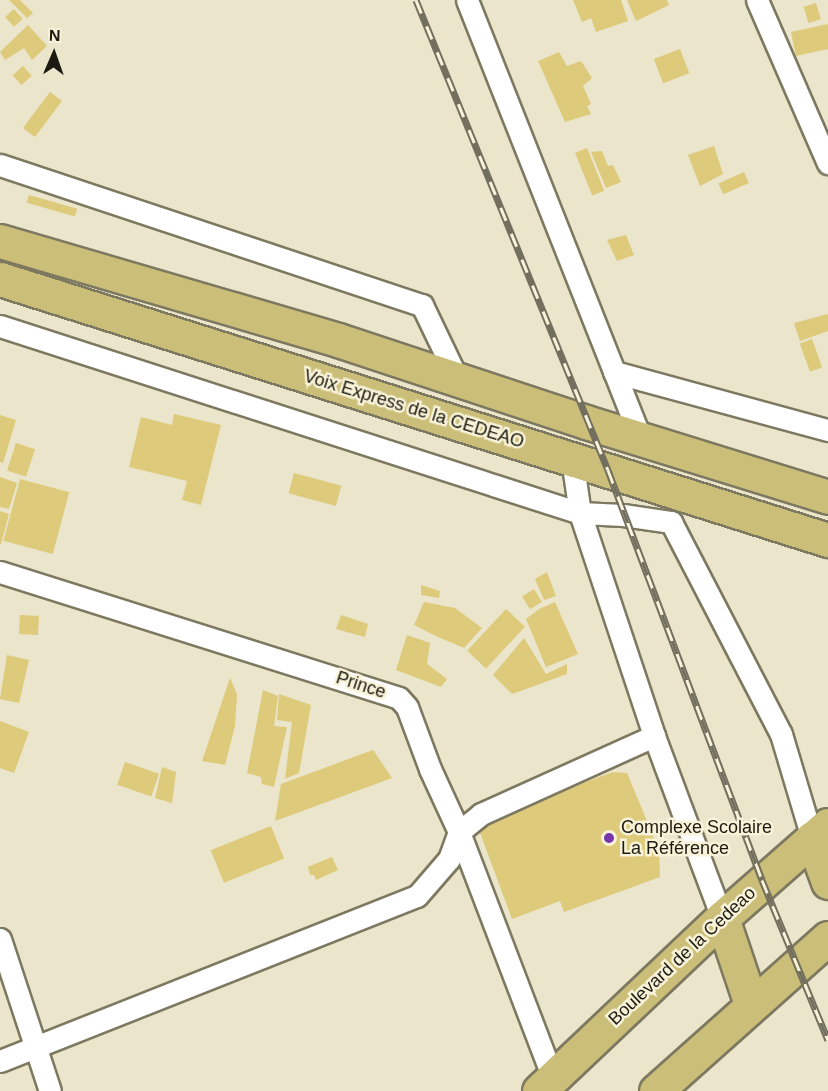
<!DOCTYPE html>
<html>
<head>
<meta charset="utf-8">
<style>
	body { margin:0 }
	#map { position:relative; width:828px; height:1091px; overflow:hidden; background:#eae5cb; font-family:Arial,sans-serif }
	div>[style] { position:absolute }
	.building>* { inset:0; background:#ddca7a; transform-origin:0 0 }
	.roads { filter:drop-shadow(2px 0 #7d7860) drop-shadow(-2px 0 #7d7860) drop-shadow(0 2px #7d7860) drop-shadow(0 -2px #7d7860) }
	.minor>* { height:21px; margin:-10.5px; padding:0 10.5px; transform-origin:10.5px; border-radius:10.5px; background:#fff }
	.primary>* { height:33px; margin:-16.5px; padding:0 16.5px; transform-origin:16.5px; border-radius:16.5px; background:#cbbe79 }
	.rail>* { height:7px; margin-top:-3.5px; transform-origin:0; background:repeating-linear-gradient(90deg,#f8f2d8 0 14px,#736f5f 0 28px); box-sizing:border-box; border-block:2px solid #736f5f }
	.dots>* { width:16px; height:16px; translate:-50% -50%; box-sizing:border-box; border:3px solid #f8f2d8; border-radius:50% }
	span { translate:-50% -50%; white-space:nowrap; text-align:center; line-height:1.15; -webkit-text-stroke:5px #f8f2d8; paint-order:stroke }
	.street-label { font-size:18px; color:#1d1b11 }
	.poi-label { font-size:18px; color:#1d1b11 }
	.left { translate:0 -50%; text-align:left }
	.north { position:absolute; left:24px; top:24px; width:60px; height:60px; -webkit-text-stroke:4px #f8f2d8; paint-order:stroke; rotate:2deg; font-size:16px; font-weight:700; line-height:24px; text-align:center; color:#1d1b11 }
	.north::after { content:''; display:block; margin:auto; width:21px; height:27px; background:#1d1b11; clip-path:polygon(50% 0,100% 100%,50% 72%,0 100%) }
</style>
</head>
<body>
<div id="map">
	<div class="building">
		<div style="clip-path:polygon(9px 0,20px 0,33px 13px,27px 18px)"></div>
		<div style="clip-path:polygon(573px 0,621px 0,628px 21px,596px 32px,591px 18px,582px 22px)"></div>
		<div style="clip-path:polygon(627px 0,667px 0,669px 5px,636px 21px)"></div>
		<div style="left:816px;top:3px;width:17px;height:13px;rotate:73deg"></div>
		<div style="left:14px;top:9px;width:13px;height:12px;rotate:48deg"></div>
		<div style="clip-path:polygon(828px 24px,828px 49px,796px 56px,791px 32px)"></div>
		<div style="clip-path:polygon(28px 25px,47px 46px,32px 60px,24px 48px,5px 60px,0 52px)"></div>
		<div style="left:680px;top:49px;width:26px;height:28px;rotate:69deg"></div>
		<div style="clip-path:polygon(559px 52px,567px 66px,581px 61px,592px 78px,583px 86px,591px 104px,587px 106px,591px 114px,565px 122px,538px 61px)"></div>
		<div style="left:23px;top:66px;width:13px;height:14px;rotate:48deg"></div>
		<div style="left:50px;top:92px;width:15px;height:45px;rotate:37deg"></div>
		<div style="clip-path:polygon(714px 146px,723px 174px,700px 186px,688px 155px)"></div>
		<div style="left:587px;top:148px;width:46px;height:13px;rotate:68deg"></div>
		<div style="clip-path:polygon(602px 151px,608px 166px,613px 165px,621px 182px,606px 188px,591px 152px)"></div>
		<div style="left:744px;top:172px;width:12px;height:28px;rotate:66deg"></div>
		<div style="left:29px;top:195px;width:50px;height:8px;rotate:16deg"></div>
		<div style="clip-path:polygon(626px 235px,634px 255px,617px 261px,607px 240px)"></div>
		<div style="clip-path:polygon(828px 314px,828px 331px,800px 341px,794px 323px)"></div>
		<div style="left:812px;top:339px;width:30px;height:13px;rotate:70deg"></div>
		<div style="clip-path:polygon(174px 414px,221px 425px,201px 505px,182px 500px,187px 481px,129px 467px,141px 417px,172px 425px)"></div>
		<div style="clip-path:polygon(0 415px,16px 420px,3px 463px,0 462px)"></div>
		<div style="left:16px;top:443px;width:20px;height:29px;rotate:18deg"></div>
		<div style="left:294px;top:473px;width:49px;height:21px;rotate:15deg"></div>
		<div style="clip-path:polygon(0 477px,17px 483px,9px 509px,0 507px)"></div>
		<div style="left:20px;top:479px;width:51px;height:64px;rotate:15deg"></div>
		<div style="clip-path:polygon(0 511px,9px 514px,1px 544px,0 544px)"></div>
		<div style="clip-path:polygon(547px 572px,556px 596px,544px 600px,535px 579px)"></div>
		<div style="clip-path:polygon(421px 585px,440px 591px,439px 598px,421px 595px)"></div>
		<div style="left:534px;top:589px;width:15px;height:14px;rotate:58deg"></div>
		<div style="clip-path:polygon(424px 602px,455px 608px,482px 628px,464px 648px,438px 637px,414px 625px)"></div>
		<div style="clip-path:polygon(555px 602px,578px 654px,546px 667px,526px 619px,539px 609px)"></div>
		<div style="left:506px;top:609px;width:26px;height:57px;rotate:43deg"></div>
		<div style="left:20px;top:615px;width:19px;height:19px;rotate:3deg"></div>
		<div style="clip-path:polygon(341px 615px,368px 624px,365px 637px,336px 629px)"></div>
		<div style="clip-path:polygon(407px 635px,430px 643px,427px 664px,447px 679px,441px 687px,396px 670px)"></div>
		<div style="clip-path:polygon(524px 638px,546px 674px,567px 664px,567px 674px,512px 694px,493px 675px)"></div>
		<div style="clip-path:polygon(7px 655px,29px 660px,19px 703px,0 699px)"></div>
		<div style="clip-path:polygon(230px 678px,237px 694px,235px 726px,225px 765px,202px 761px)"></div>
		<div style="clip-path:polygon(263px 690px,278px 696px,274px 726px,287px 727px,274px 787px,262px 784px,261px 777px,247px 773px)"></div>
		<div style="clip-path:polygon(279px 694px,311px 705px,299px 773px,285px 779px,292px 722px,277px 720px)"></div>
		<div style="clip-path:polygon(0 721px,29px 732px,14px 773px,0 768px)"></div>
		<div style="clip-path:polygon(373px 750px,392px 778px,275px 821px,281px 784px)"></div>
		<div style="left:125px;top:762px;width:36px;height:24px;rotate:19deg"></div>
		<div style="clip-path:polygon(162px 767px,176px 772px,172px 803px,155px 798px)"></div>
		<div style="clip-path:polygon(613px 772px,627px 773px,659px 850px,660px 877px,564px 912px,560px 901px,512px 919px,476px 822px)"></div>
		<div style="left:271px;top:826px;width:35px;height:65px;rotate:68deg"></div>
		<div style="clip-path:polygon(332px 857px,338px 870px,316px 880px,314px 875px,310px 875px,308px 867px)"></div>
	</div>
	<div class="roads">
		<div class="minor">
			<div style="left:467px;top:0;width:470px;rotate:68.4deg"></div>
			<div style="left:757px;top:0;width:178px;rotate:66.5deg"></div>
			<div style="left:0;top:165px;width:445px;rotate:18.4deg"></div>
			<div style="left:422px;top:305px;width:81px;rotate:64.4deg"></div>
			<div style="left:0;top:326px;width:609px;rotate:17.87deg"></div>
			<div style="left:580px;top:513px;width:43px;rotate:2.7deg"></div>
			<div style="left:623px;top:515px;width:49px;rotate:8.3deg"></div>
			<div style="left:671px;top:522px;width:239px;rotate:62.6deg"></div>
			<div style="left:781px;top:734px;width:109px;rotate:73.4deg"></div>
			<div style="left:614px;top:372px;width:222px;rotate:15.2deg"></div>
			<div style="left:572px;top:459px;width:55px;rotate:81.6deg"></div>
			<div style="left:580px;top:513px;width:235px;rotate:71.6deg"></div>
			<div style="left:654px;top:736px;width:194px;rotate:69.5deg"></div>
			<div style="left:0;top:572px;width:418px;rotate:17.5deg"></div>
			<div style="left:399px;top:698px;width:12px;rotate:48deg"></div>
			<div style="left:407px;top:707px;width:66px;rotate:69.6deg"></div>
			<div style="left:430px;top:769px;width:69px;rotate:65.3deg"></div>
			<div style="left:459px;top:832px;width:263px;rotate:69.1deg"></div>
			<div style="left:0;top:939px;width:160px;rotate:71.8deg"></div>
			<div style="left:0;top:1061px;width:448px;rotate:-21.6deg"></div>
			<div style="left:417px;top:896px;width:49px;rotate:-49.1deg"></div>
			<div style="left:449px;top:859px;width:29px;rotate:-70deg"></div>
			<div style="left:459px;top:832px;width:28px;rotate:-39deg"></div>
			<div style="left:481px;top:814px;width:190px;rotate:-24.3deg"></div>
		</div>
		<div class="primary">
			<div style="left:0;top:241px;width:352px;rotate:16.3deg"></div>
			<div style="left:338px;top:340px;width:261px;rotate:18.3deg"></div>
			<div style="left:586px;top:422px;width:253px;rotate:17.2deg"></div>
			<div style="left:0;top:279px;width:868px;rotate:17.5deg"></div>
			<div style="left:812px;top:838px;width:47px;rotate:70deg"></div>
			<div style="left:722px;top:918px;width:91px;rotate:71.4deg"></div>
			<div style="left:539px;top:1091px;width:252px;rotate:-43.4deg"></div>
			<div style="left:722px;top:918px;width:141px;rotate:-41.3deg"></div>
			<div style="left:656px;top:1091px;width:230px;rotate:-41.7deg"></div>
		</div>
	</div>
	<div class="rail">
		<div style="left:416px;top:0;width:508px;rotate:67.78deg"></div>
		<div style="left:608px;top:470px;width:438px;rotate:69.4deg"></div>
		<div style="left:762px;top:880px;width:173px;rotate:67.6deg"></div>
	</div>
	<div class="dots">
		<div style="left:609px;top:838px;background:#7936ab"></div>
	</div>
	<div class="street-label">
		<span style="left:414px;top:409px;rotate:17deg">Voix Express de la CEDEAO</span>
		<span style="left:361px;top:685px;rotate:18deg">Prince</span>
		<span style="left:682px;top:956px;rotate:-43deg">Boulevard de la Cedeao</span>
	</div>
	<div class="poi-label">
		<span class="left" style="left:621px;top:838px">Complexe Scolaire<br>La Référence</span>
	</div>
	<div class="north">N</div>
</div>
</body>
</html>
